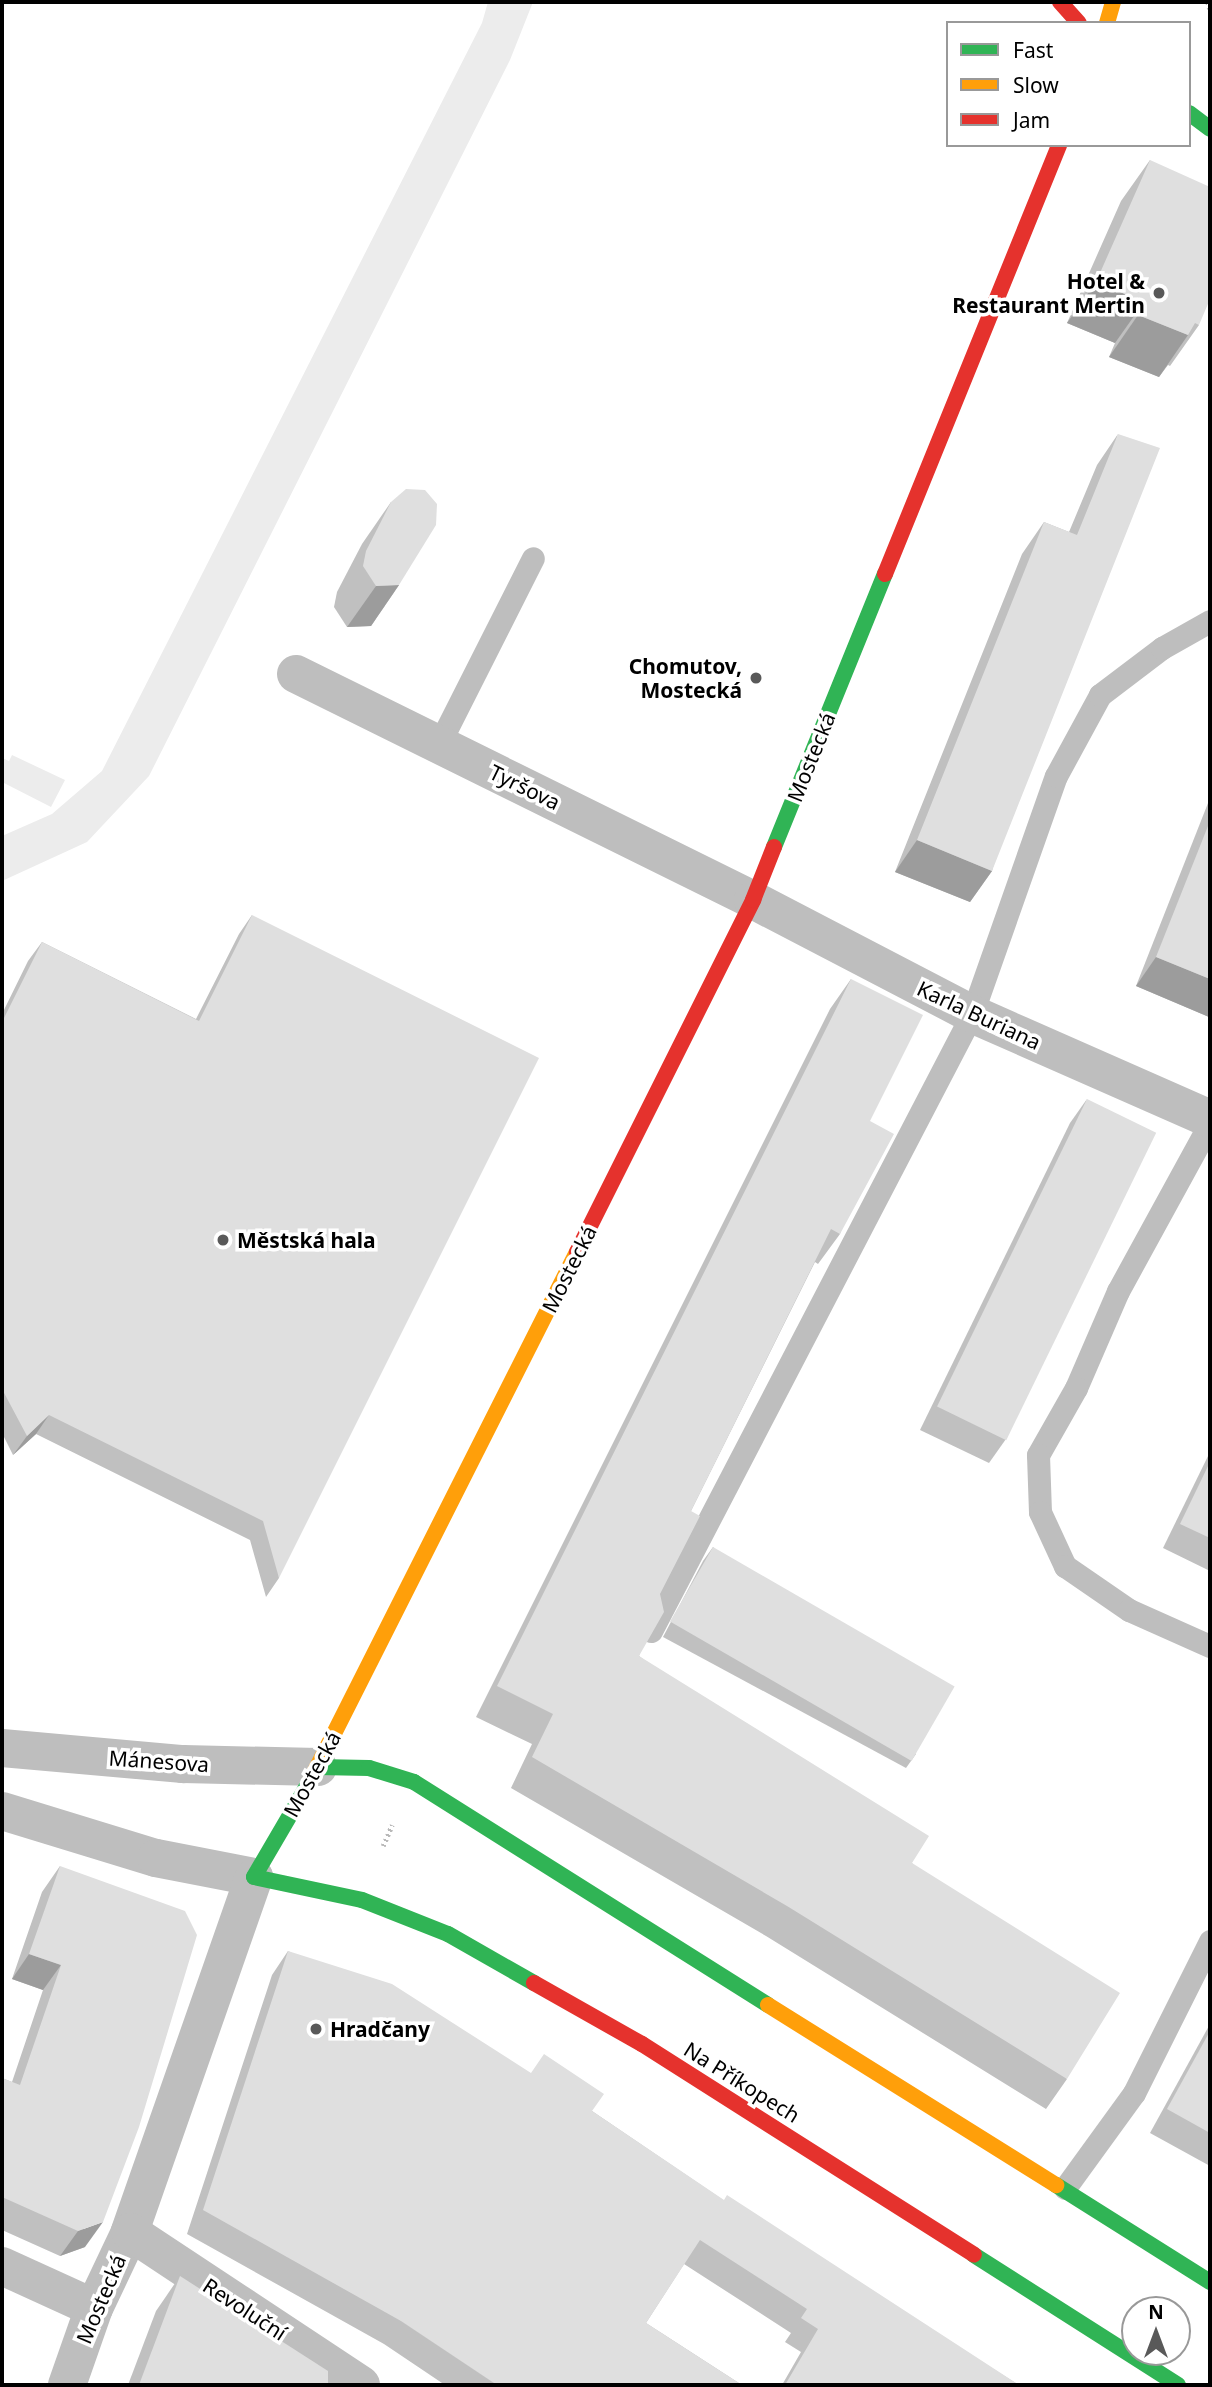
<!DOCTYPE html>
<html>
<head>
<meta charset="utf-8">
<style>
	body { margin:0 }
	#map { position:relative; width:1212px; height:2387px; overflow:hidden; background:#fff; font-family:"Noto Sans",sans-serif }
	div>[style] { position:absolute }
	.green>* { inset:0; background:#ececec }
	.path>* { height:4.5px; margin-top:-2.25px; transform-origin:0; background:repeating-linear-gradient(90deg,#b9b9b9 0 2px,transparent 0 5.5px) }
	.lane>* { height:23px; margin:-11.5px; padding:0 11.5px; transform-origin:11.5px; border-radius:11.5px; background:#bebebe }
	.street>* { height:38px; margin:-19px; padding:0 19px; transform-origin:19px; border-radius:19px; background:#bebebe }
	.fast>* { height:16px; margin:-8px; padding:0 8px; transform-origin:8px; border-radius:8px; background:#30b455 }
	.slow>* { height:16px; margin:-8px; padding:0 8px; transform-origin:8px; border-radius:8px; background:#ff9f0a }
	.jam>* { height:16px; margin:-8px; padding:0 8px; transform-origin:8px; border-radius:8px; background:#e5322d }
	.wall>* { inset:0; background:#c0c0c0 }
	.shaded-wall>* { inset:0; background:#9c9c9c }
	.building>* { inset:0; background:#dfdfdf; transform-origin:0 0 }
	.dots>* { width:19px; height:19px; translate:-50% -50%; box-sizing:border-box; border:4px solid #fff; border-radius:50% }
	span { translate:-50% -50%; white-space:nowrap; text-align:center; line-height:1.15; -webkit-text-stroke:7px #fff; paint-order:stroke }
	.poi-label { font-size:21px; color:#000; font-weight:700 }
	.right { translate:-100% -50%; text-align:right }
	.left { translate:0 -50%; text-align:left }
	.street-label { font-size:21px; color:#000 }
	.frame { position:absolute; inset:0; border:4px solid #000; pointer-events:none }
	.legend { position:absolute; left:946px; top:21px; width:245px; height:126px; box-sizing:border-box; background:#fff; border:2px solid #999; margin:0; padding:9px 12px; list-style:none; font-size:21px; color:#000 }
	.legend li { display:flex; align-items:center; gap:14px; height:35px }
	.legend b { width:35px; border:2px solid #999 }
	.north { position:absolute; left:1121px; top:2296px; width:70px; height:70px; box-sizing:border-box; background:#fff; border:2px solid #999; border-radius:50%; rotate:0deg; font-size:19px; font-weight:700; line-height:28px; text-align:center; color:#000 }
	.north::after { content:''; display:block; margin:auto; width:24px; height:32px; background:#595959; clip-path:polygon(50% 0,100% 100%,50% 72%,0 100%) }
</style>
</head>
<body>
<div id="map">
	<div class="green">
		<div style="clip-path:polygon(488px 2px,533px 2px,510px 60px,149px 776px,87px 842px,2px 881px,2px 836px,52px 814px,102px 771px,482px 23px)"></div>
		<div style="clip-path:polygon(12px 755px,65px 780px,51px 807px,2px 782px,2px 758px,9px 761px)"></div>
	</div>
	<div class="path">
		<div style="left:1208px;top:2px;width:7px;rotate:74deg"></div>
		<div style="left:383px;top:1846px;width:23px;rotate:-67deg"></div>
	</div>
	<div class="lane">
		<div style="left:439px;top:744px;width:208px;rotate:-63.2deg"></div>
		<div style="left:1210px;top:1123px;width:192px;rotate:118.7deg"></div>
		<div style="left:1118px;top:1291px;width:106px;rotate:113.4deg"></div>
		<div style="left:1076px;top:1388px;width:77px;rotate:119.6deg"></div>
		<div style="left:1038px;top:1455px;width:57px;rotate:88deg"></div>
		<div style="left:1040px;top:1512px;width:60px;rotate:65.2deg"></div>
		<div style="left:1065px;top:1566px;width:78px;rotate:34.5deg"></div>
		<div style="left:1129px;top:1610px;width:89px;rotate:24deg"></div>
		<div style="left:651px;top:1631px;width:696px;rotate:-62.51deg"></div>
		<div style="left:972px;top:1014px;width:252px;rotate:-70.6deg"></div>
		<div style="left:1056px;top:776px;width:92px;rotate:-61.5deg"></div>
		<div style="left:1100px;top:695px;width:78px;rotate:-37.2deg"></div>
		<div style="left:1162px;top:648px;width:55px;rotate:-29.4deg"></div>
		<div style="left:1065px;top:2188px;width:117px;rotate:-54deg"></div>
		<div style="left:1134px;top:2093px;width:170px;rotate:-63.4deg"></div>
	</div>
	<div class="street">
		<div style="left:296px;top:674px;width:510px;rotate:26.31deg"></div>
		<div style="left:753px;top:900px;width:247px;rotate:27.5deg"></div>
		<div style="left:972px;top:1014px;width:260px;rotate:23.8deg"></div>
		<div style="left:2px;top:1748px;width:182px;rotate:5.1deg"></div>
		<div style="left:183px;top:1764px;width:135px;rotate:1.3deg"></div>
		<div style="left:2px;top:1811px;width:161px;rotate:17deg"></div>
		<div style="left:156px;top:1858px;width:100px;rotate:11deg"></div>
		<div style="left:254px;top:1877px;width:376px;rotate:109.3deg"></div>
		<div style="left:130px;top:2232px;width:84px;rotate:115.3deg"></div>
		<div style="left:94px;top:2308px;width:82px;rotate:109.3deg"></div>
		<div style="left:130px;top:2232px;width:277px;rotate:33.5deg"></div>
		<div style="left:2px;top:2266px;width:101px;rotate:24.5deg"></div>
	</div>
	<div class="fast">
		<div style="left:1189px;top:113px;width:26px;rotate:37deg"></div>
		<div style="left:774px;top:847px;width:295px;rotate:-67.9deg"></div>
		<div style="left:318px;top:1767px;width:51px;rotate:1.1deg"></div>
		<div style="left:369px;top:1768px;width:47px;rotate:17.3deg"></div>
		<div style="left:414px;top:1782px;width:418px;rotate:32.2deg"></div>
		<div style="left:310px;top:1781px;width:111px;rotate:120.3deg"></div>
		<div style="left:254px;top:1877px;width:110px;rotate:12deg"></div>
		<div style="left:362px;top:1900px;width:92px;rotate:21.6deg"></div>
		<div style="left:448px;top:1934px;width:99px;rotate:29.7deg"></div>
		<div style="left:1056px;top:2185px;width:182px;rotate:32.2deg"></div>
		<div style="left:974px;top:2255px;width:242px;rotate:32.5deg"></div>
	</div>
	<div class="slow">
		<div style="left:1107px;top:23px;width:22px;rotate:-74deg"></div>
		<div style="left:310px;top:1781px;width:593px;rotate:-63.22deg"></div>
		<div style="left:768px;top:2005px;width:340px;rotate:32deg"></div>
	</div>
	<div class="jam">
		<div style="left:1060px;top:2px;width:28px;rotate:48deg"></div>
		<div style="left:885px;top:574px;width:463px;rotate:-67.9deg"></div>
		<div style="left:577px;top:1252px;width:394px;rotate:-63.4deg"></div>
		<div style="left:753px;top:900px;width:57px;rotate:-68.4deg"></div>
		<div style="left:534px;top:1983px;width:124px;rotate:29.5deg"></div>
		<div style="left:642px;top:2044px;width:393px;rotate:32.4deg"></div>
	</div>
	<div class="wall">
		<div style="clip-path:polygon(1150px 160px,1199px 325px,1170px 366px,1168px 365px,1159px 377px,1109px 357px,1115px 343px,1067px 323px,1121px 201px)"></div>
		<div style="clip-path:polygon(1118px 434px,992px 871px,970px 902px,895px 872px,1022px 554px,1044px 522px,1069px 532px,1097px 465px)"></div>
		<div style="clip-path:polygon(391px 502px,399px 585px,371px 626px,347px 627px,334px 607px,337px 592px,362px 544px)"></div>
		<div style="clip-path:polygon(1210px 798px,1210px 1015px,1209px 1017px,1136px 986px)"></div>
		<div style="clip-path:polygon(252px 915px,279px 1578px,266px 1597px,250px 1540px,36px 1434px,13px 1455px,2px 1433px,2px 1014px,28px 961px,42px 942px,196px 1019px,239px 934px)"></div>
		<div style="clip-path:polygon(851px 979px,870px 1121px,840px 1234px,818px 1264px,815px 1262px,691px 1511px,660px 1594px,639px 1656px,912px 1863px,1067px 2079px,1046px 2109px,766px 1936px,511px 1788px,532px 1744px,476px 1717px,830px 1009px)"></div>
		<div style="clip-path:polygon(1087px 1099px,1006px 1439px,989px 1463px,920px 1430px,1070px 1123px)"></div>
		<div style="clip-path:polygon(1210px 1452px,1210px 1571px,1163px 1548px)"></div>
		<div style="clip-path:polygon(713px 1547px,916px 1754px,906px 1768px,663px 1637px,703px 1561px)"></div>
		<div style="clip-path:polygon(60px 1866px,85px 2247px,60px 2256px,2px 2230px,2px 2078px,12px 2082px,43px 1990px,12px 1979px,42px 1892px)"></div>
		<div style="clip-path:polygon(288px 1951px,592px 2111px,723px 2200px,1019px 2385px,782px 2385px,801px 2352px,785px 2342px,791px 2333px,684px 2264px,646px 2323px,742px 2385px,445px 2385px,384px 2344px,187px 2234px,272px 1975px)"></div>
		<div style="clip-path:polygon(1210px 2024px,1210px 2166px,1150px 2133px)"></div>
		<div style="clip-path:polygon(180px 2276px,328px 2385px,128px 2385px,156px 2311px)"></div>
	</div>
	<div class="shaded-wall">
		<div style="clip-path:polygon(1096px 282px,1144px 302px,1115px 343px,1067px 323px)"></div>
		<div style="clip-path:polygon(1138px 315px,1188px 335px,1159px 377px,1109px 357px)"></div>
		<div style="clip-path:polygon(399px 585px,371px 626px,347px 627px,376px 586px)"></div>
		<div style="clip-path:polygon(917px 840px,992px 871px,970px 902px,895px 872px)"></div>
		<div style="clip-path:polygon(1156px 957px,1210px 979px,1209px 1017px,1136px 986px)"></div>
		<div style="clip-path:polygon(49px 1415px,36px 1434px,13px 1455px,27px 1436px)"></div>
		<div style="clip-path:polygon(29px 1954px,61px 1965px,43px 1990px,12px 1979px)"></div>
		<div style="clip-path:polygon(103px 2222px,85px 2247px,60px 2256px,78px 2231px)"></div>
	</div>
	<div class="building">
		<div style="clip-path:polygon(1150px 160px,1210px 187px,1210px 299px,1199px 325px,1195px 323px,1188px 335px,1138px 315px,1144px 302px,1096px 282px)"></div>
		<div style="clip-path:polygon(1118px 434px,1160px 448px,992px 871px,917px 840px,1044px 522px,1077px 535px)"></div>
		<div style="clip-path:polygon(406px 489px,425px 490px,437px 504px,436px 525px,399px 585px,376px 586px,363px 566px,366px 551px,391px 502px)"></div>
		<div style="clip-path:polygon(1210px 821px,1210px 979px,1156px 957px)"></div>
		<div style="clip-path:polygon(252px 915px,539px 1058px,279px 1578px,263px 1521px,49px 1415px,27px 1436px,2px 1389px,2px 1022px,42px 942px,199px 1021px)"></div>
		<div style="clip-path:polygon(851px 979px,923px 1015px,870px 1121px,894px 1134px,840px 1234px,831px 1229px,691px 1511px,700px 1516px,660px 1594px,664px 1612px,639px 1656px,929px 1836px,912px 1863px,1120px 1993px,1067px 2079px,787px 1906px,532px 1757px,553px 1714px,497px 1686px)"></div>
		<div style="left:1087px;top:1099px;width:77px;height:342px;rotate:26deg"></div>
		<div style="clip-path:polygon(1210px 1462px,1210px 1538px,1180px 1524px)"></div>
		<div style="left:713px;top:1547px;width:279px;height:86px;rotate:30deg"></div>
		<div style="clip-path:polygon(60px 1866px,185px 1911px,197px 1935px,139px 2127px,103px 2222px,78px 2231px,2px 2197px,2px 2078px,20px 2085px,61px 1965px,29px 1954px)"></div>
		<div style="clip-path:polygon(288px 1951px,392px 1984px,531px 2073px,544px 2054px,604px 2094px,592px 2111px,724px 2200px,727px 2195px,1019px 2385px,785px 2385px,818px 2329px,801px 2318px,807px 2309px,700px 2240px,646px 2323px,742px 2385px,497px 2385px,401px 2321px,203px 2210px)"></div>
		<div style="clip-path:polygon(1210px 2031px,1210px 2133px,1167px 2109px)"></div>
		<div style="clip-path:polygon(180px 2276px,328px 2371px,328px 2385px,139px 2385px)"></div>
	</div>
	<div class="dots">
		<div style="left:1159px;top:293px;background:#595959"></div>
		<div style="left:756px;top:678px;background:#595959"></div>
		<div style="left:223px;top:1240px;background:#595959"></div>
		<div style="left:316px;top:2029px;background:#595959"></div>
	</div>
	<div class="poi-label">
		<span class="right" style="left:1145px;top:293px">Hotel &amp;<br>Restaurant Mertin</span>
		<span class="right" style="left:742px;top:678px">Chomutov,<br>Mostecká</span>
		<span class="left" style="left:237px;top:1240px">Městská hala</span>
		<span class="left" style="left:330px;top:2029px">Hradčany</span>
	</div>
	<div class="street-label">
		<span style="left:811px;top:757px;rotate:-68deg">Mostecká</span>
		<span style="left:525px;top:787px;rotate:26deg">Tyršova</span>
		<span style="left:979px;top:1015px;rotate:25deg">Karla Buriana</span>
		<span style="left:569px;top:1269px;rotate:-63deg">Mostecká</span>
		<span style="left:159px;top:1761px;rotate:4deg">Mánesova</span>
		<span style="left:312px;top:1774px;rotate:-61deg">Mostecká</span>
		<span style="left:742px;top:2082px;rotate:32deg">Na Příkopech</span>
		<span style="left:101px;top:2299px;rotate:-67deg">Mostecká</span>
		<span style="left:245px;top:2309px;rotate:33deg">Revoluční</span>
	</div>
	<div class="frame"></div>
	<ul class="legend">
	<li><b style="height:9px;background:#30b455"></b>Fast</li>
	<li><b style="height:9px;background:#ff9f0a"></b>Slow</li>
	<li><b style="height:9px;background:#e5322d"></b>Jam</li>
	</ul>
	<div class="north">N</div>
</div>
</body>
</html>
